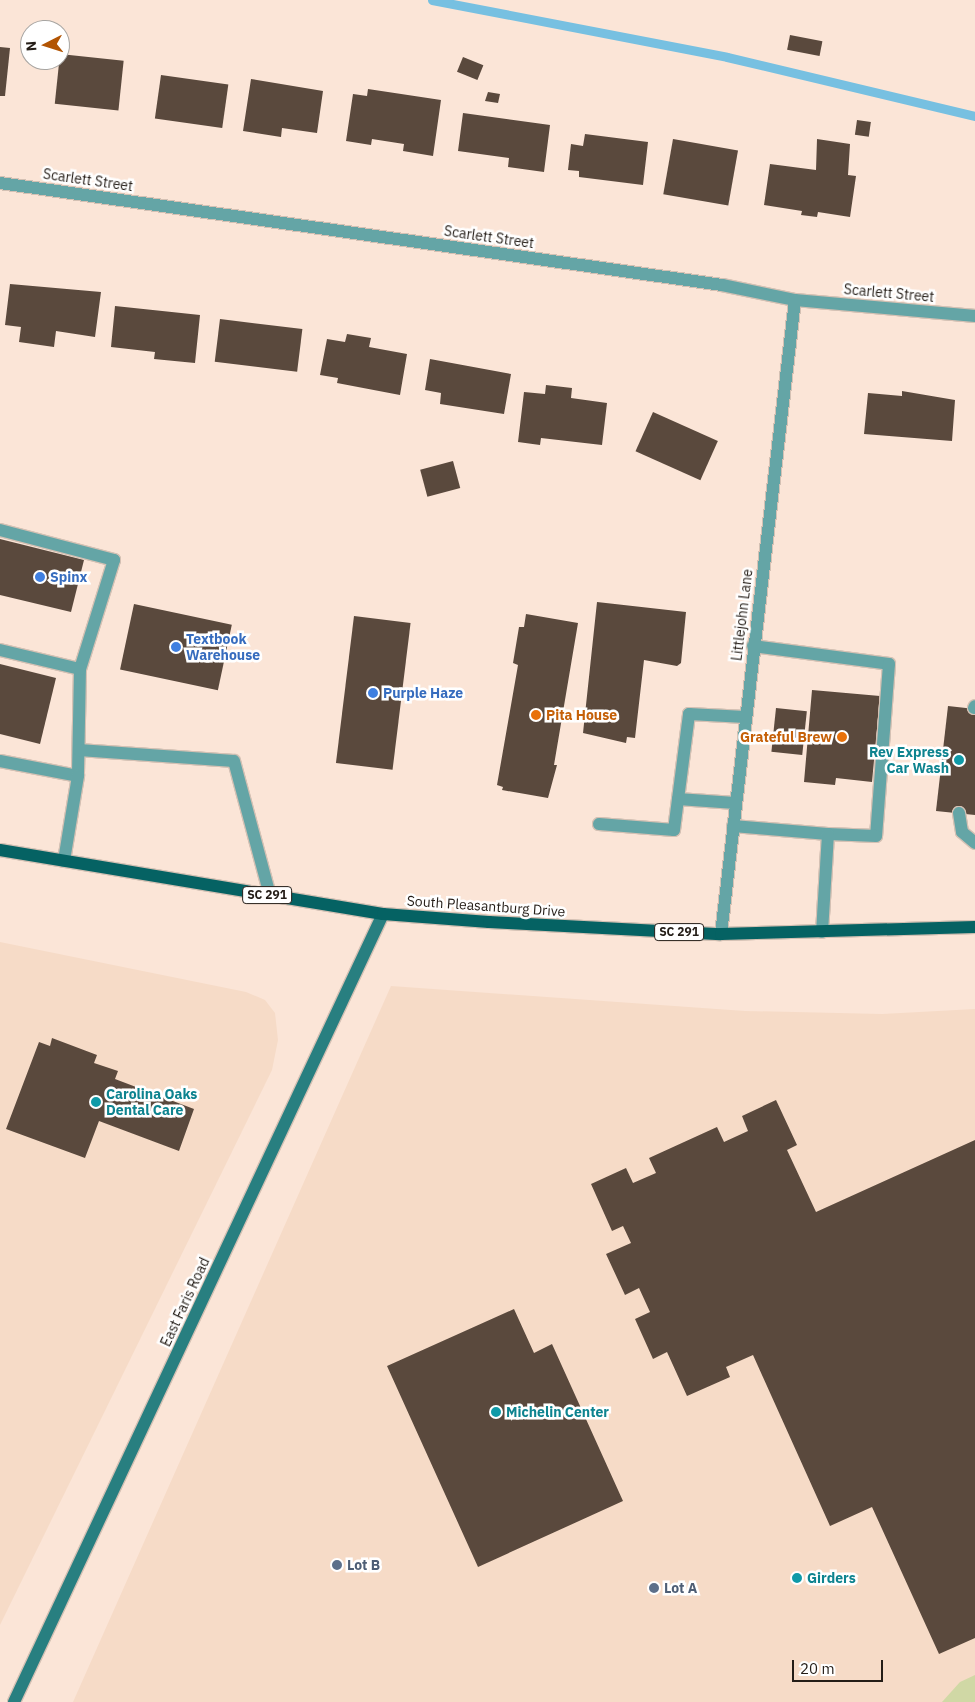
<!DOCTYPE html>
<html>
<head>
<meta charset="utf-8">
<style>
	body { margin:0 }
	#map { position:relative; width:975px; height:1702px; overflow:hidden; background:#fbe5d7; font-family:"IBM Plex Sans",sans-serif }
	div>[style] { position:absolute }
	.built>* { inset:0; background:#f6dbc7 }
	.green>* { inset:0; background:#d0d8a5 }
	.stream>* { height:9px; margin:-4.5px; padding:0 4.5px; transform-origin:4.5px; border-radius:4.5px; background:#77c0e1 }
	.building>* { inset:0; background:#5a493d; transform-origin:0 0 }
	.roads { filter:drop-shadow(1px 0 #d4c1b4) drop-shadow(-1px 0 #d4c1b4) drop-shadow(0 1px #d4c1b4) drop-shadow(0 -1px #d4c1b4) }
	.lane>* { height:12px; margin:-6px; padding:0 6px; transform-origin:6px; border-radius:6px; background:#64a5a6 }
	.street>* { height:12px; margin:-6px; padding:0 6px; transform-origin:6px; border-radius:6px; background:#64a5a6 }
	.secondary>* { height:12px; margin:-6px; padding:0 6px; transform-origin:6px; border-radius:6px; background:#287f80 }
	.primary>* { height:12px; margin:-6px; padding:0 6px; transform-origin:6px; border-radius:6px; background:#056263 }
	.dots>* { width:14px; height:14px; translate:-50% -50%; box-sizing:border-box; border:2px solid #fff; border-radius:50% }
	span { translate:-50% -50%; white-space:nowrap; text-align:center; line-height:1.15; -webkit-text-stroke:5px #fff; paint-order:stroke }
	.shield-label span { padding:1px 4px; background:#fff; border:1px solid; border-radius:4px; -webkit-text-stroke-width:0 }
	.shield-label { font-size:12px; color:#241d17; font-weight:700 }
	.street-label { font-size:14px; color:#241d17 }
	.shop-label { font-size:14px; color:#366cbe; font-weight:700 }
	.left { translate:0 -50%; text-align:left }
	.food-label { font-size:14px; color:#c56008; font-weight:700 }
	.right { translate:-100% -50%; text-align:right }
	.culture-label { font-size:14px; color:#0d838f; font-weight:700 }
	.service-label { font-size:14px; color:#4e5e75; font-weight:700 }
	.north { position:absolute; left:20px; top:20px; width:50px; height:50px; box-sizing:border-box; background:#fff; border:1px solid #a7a5a2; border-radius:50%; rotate:265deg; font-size:14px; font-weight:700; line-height:20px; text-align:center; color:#241d17 }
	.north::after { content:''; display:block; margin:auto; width:18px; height:22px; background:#b25403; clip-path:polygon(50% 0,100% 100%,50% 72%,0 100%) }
	.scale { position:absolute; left:792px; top:1660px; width:91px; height:22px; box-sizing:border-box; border:2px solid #241d17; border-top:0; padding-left:6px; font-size:15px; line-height:18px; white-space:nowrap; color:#241d17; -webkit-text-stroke:4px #fff; paint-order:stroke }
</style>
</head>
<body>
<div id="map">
	<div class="built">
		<div style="clip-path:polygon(0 942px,246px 992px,265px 1000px,275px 1013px,278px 1040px,272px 1070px,0 1625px)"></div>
		<div style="clip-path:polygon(391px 986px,745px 1011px,882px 1014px,975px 1009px,975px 1702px,73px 1702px)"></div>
	</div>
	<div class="green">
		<div style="clip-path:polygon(975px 1675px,975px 1702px,942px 1702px,960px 1682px)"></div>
	</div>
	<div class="stream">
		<div style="left:432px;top:0;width:300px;rotate:10.9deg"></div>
		<div style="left:727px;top:57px;width:255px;rotate:13.4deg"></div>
	</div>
	<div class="building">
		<div style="left:790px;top:35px;width:33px;height:15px;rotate:11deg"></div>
		<div style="clip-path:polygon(0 47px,10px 48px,5px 96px,0 96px)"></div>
		<div style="left:60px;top:54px;width:64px;height:50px;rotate:6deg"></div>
		<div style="left:463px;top:57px;width:22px;height:16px;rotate:22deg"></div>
		<div style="left:161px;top:75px;width:68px;height:44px;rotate:8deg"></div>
		<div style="clip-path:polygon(251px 79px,323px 91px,317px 133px,282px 128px,281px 137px,243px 131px)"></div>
		<div style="clip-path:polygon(368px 89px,441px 100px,433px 156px,403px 151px,404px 144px,372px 139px,371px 145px,346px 141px,353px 94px,367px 96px)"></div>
		<div style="clip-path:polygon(488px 92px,500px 94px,498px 103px,485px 101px)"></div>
		<div style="clip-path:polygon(463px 113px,550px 125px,544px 172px,508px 167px,509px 158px,458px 151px)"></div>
		<div style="left:857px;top:120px;width:14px;height:15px;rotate:8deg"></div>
		<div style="clip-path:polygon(585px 134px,648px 142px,643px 185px,579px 177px,579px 171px,568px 170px,571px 144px,583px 146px)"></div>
		<div style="left:673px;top:139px;width:66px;height:56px;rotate:10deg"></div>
		<div style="clip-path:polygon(817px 139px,850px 144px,848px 175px,856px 176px,850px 217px,818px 212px,817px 217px,801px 215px,802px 211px,764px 205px,770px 164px,816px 170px)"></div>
		<div style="clip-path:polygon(10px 284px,101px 292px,95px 337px,56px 331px,54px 347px,19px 342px,21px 327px,5px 325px)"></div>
		<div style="clip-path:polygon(115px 306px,200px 315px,195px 363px,154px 359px,155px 352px,111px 347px)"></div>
		<div style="left:220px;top:319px;width:83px;height:43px;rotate:7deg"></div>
		<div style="clip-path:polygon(347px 334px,371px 338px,369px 347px,407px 354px,400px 395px,337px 383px,338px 378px,320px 375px,327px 339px,345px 342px)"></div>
		<div style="clip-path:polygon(430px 359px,511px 374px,504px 414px,440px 404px,441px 393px,425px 390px)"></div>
		<div style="clip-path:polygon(546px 385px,572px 388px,571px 398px,607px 403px,602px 445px,541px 438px,540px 445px,518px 442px,524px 392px,545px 394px)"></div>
		<div style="clip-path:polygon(902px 391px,955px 400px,952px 441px,864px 434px,868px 393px,902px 396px)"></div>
		<div style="left:653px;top:412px;width:71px;height:43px;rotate:24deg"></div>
		<div style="left:453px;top:461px;width:28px;height:34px;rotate:75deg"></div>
		<div style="clip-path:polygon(0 539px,84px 560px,71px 612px,0 595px)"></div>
		<div style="clip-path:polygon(597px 602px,686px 612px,681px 663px,677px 666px,644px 660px,635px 738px,627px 737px,626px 743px,583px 733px)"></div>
		<div style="left:134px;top:604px;width:100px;height:67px;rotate:12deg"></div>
		<div style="clip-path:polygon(526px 614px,578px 623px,554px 765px,557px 765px,548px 798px,502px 790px,503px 787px,497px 785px,518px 665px,513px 663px,519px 627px,524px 627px)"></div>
		<div style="left:354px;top:616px;width:57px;height:148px;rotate:7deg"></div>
		<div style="clip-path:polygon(0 664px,56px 678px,40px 744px,0 734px)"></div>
		<div style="clip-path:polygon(812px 690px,880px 696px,872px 782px,836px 778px,835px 785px,804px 782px)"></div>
		<div style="clip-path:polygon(948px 706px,975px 709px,975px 815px,936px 811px)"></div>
		<div style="left:776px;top:708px;width:31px;height:44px;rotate:6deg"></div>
		<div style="clip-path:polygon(52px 1038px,97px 1055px,94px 1063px,118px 1071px,115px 1079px,194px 1109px,179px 1151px,99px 1121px,85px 1158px,6px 1129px,39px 1042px,50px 1046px)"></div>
		<div style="clip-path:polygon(776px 1100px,797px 1145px,787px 1150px,816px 1212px,975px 1140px,975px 1638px,939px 1654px,872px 1507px,830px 1526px,753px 1355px,726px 1367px,730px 1377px,687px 1396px,667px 1352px,653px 1359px,635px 1319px,650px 1312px,639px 1288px,625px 1295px,606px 1254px,631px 1243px,623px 1226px,612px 1231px,591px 1184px,626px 1168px,633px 1183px,656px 1173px,649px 1158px,717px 1127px,724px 1142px,748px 1131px,742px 1116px)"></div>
		<div style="clip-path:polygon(514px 1309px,534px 1353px,552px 1344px,623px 1501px,478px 1567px,387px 1366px)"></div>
	</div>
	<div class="roads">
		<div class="lane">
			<div style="left:0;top:530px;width:118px;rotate:14.7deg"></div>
			<div style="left:114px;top:560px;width:114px;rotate:107.3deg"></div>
			<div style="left:80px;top:669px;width:107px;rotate:91.1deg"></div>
			<div style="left:753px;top:646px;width:137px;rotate:7.5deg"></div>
			<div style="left:889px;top:664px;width:172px;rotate:94.3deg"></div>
			<div style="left:876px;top:836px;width:48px;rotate:-177.6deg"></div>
			<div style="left:0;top:650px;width:82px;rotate:13.4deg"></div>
			<div style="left:974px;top:708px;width:2px;rotate:-63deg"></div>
			<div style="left:79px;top:750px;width:155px;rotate:4.1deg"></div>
			<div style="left:234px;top:761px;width:139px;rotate:75deg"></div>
			<div style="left:0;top:761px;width:79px;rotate:10.9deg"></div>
			<div style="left:78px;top:776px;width:86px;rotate:99.4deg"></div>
			<div style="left:678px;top:799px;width:57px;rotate:4deg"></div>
			<div style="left:959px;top:813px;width:19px;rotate:81deg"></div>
			<div style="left:962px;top:832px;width:17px;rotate:40deg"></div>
			<div style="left:599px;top:824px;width:75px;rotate:4.6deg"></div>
			<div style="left:674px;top:830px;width:117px;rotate:-82.6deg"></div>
			<div style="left:689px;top:714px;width:56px;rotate:3.1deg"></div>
			<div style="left:733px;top:826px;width:95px;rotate:4.8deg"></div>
			<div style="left:828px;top:834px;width:98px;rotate:93.5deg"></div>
		</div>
		<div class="street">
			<div style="left:0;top:183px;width:729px;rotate:8.04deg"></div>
			<div style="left:722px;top:285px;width:75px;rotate:11.6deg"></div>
			<div style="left:795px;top:300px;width:181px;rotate:5.1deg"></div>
			<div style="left:721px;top:934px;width:638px;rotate:-83.34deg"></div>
		</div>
		<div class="secondary">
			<div style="left:14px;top:1702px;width:870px;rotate:-64.91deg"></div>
		</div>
		<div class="primary">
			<div style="left:0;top:850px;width:388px;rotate:9.5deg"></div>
			<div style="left:383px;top:914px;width:106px;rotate:4.3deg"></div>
			<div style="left:489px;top:922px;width:232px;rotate:3deg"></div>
			<div style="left:721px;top:934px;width:254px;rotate:-1.6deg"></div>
		</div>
	</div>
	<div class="dots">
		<div style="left:40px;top:577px;background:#3f7fe0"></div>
		<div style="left:176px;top:647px;background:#3f7fe0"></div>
		<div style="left:373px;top:693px;background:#3f7fe0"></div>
		<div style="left:536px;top:715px;background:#e8710a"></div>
		<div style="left:842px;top:737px;background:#e8710a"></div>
		<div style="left:959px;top:760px;background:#0f9aa8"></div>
		<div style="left:96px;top:1102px;background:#0f9aa8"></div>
		<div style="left:496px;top:1412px;background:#0f9aa8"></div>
		<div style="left:337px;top:1565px;background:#5c6f8a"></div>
		<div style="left:797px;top:1578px;background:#0f9aa8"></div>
		<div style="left:654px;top:1588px;background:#5c6f8a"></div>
	</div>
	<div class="shield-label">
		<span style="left:267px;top:895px">SC 291</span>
		<span style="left:679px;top:932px">SC 291</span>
	</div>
	<div class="street-label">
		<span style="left:88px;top:180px;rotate:8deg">Scarlett Street</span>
		<span style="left:489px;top:237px;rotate:8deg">Scarlett Street</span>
		<span style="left:889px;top:293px;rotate:5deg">Scarlett Street</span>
		<span style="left:742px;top:615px;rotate:-83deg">Littlejohn Lane</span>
		<span style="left:486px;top:906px;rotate:4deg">South Pleasantburg Drive</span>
		<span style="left:185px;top:1302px;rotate:-65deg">East Faris Road</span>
	</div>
	<div class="shop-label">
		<span class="left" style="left:50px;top:577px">Spinx</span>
		<span class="left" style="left:186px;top:647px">Textbook<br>Warehouse</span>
		<span class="left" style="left:383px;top:693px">Purple Haze</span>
	</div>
	<div class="food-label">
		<span class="left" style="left:546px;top:715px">Pita House</span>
		<span class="right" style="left:832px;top:737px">Grateful Brew</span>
	</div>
	<div class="culture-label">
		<span class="right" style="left:949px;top:760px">Rev Express<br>Car Wash</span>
		<span class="left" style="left:106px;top:1102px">Carolina Oaks<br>Dental Care</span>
		<span class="left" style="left:506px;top:1412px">Michelin Center</span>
		<span class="left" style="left:807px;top:1578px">Girders</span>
	</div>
	<div class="service-label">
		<span class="left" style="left:347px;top:1565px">Lot B</span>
		<span class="left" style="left:664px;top:1588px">Lot A</span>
	</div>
	<div class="north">N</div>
	<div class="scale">20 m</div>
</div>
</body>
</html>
